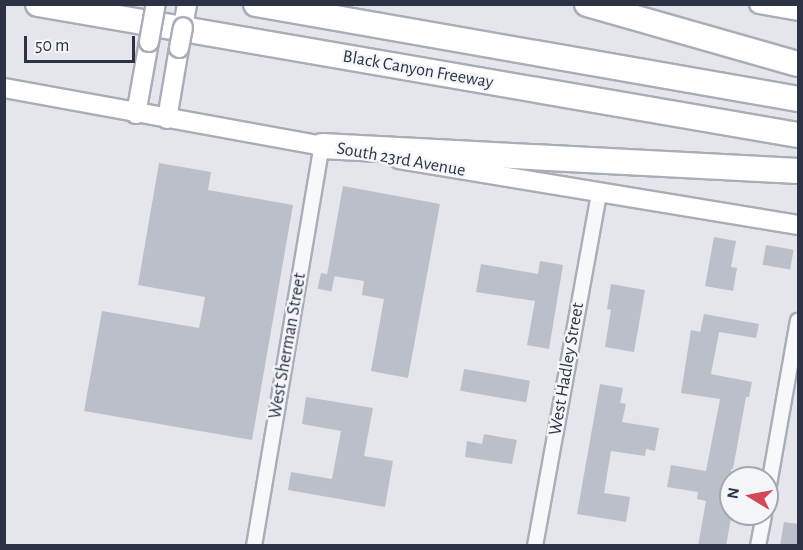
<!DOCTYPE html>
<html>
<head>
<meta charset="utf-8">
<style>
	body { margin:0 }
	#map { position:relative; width:803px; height:550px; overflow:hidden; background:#e4e6ec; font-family:"Alegreya Sans",sans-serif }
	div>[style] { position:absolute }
	.building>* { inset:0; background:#bbbfca; transform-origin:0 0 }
	.roads { filter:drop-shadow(2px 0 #a9adb7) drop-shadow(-2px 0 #a9adb7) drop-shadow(0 2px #a9adb7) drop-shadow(0 -2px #a9adb7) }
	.street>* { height:14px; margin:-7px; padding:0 7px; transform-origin:7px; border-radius:7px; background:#f7f8fa }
	.secondary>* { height:18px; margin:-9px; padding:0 9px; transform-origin:9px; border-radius:9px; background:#fff }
	.highway>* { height:24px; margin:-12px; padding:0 12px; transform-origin:12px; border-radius:12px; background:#fff }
	.bridges { filter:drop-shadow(2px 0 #a9adb7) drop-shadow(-2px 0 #a9adb7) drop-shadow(0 2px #a9adb7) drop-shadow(0 -2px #a9adb7) }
	.secondary-bridge>* { height:18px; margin:-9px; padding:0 9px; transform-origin:9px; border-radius:9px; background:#fff }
	span { translate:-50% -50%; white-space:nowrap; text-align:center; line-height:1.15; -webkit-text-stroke:4.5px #f3f5f9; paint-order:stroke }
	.street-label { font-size:18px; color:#2b3345 }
	.frame { position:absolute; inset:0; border:6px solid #2b3345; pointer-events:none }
	.north { position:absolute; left:719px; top:466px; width:60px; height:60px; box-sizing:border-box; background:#f3f5f9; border:2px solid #a3a7b1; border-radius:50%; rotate:280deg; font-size:16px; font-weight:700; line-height:24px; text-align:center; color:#2b3345 }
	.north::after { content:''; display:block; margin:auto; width:21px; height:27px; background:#d24856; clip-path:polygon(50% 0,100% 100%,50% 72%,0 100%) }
	.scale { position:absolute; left:24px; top:36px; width:111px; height:27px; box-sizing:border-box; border:3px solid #2b3345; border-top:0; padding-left:8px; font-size:18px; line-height:21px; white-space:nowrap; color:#2b3345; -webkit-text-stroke:4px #f3f5f9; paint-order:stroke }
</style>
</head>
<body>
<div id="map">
	<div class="building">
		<div style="clip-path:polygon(159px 163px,211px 172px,208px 190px,293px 205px,252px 440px,84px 411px,102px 311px,199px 328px,205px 297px,138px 285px)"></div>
		<div style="clip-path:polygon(343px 186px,440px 204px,408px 378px,371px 371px,384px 299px,362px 295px,364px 281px,327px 275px)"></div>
		<div style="clip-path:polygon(714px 237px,736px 241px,731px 267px,737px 268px,733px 291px,705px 286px)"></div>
		<div style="left:766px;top:245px;width:28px;height:20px;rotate:10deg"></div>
		<div style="clip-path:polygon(540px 261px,563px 265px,549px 349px,527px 345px,535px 301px,476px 292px,481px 264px,538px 274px)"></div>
		<div style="left:321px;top:273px;width:14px;height:16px;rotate:12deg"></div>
		<div style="clip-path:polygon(611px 284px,645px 290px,634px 352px,605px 347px,611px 310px,607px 309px)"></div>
		<div style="clip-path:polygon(704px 314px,759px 324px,756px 338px,719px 332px,711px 374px,752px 382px,749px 397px,746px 397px,733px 469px,731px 469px,731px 518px,726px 546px,698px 546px,706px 501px,697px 499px,698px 492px,667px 487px,671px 465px,706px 471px,720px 399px,681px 393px,691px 330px,700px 332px)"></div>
		<div style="left:464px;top:369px;width:67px;height:22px;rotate:10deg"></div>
		<div style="clip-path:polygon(600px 384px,623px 388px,620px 403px,626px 404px,622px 422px,659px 428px,655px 451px,646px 449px,645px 456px,611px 451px,604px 493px,630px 497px,626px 522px,577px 514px)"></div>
		<div style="clip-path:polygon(306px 397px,373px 408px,364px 456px,393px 461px,385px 507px,288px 490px,291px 472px,332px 479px,341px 431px,302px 424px)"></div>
		<div style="clip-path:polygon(484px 434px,517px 440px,512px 464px,465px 457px,467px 441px,482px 444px)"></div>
		<div style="clip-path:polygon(784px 522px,798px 524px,798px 546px,780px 546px)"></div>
	</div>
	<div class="roads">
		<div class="street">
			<div style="left:767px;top:496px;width:178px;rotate:-80deg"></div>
			<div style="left:254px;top:546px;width:406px;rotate:-80.4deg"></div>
			<div style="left:535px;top:546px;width:359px;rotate:-79.7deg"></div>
			<div style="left:758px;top:546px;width:33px;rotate:-79deg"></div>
		</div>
		<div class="secondary">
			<div style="left:759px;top:4px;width:40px;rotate:10deg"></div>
			<div style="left:183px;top:27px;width:23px;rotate:-80deg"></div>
			<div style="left:4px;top:88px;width:334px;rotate:10.3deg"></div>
			<div style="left:136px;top:114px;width:73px;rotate:-79.8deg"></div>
			<div style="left:167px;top:119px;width:72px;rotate:-80.4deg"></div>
			<div style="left:399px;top:159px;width:404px;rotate:9.4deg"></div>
		</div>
		<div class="highway">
			<div style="left:38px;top:4px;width:771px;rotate:9.78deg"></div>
			<div style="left:256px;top:4px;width:550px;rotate:9.94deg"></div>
			<div style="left:587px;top:4px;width:219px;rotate:15.9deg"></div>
			<div style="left:322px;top:146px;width:477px;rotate:3deg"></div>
		</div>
	</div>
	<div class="bridges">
		<div class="secondary-bridge">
			<div style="left:149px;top:42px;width:39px;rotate:-80deg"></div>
			<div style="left:179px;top:48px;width:21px;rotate:-79deg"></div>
		</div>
	</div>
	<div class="street-label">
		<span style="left:418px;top:70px;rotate:10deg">Black Canyon Freeway</span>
		<span style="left:401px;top:160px;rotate:10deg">South 23rd Avenue</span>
		<span style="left:288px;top:346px;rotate:-80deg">West Sherman Street</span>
		<span style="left:567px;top:369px;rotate:-80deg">West Hadley Street</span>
	</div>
	<div class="frame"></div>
	<div class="north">N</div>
	<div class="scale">50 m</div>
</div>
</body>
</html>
